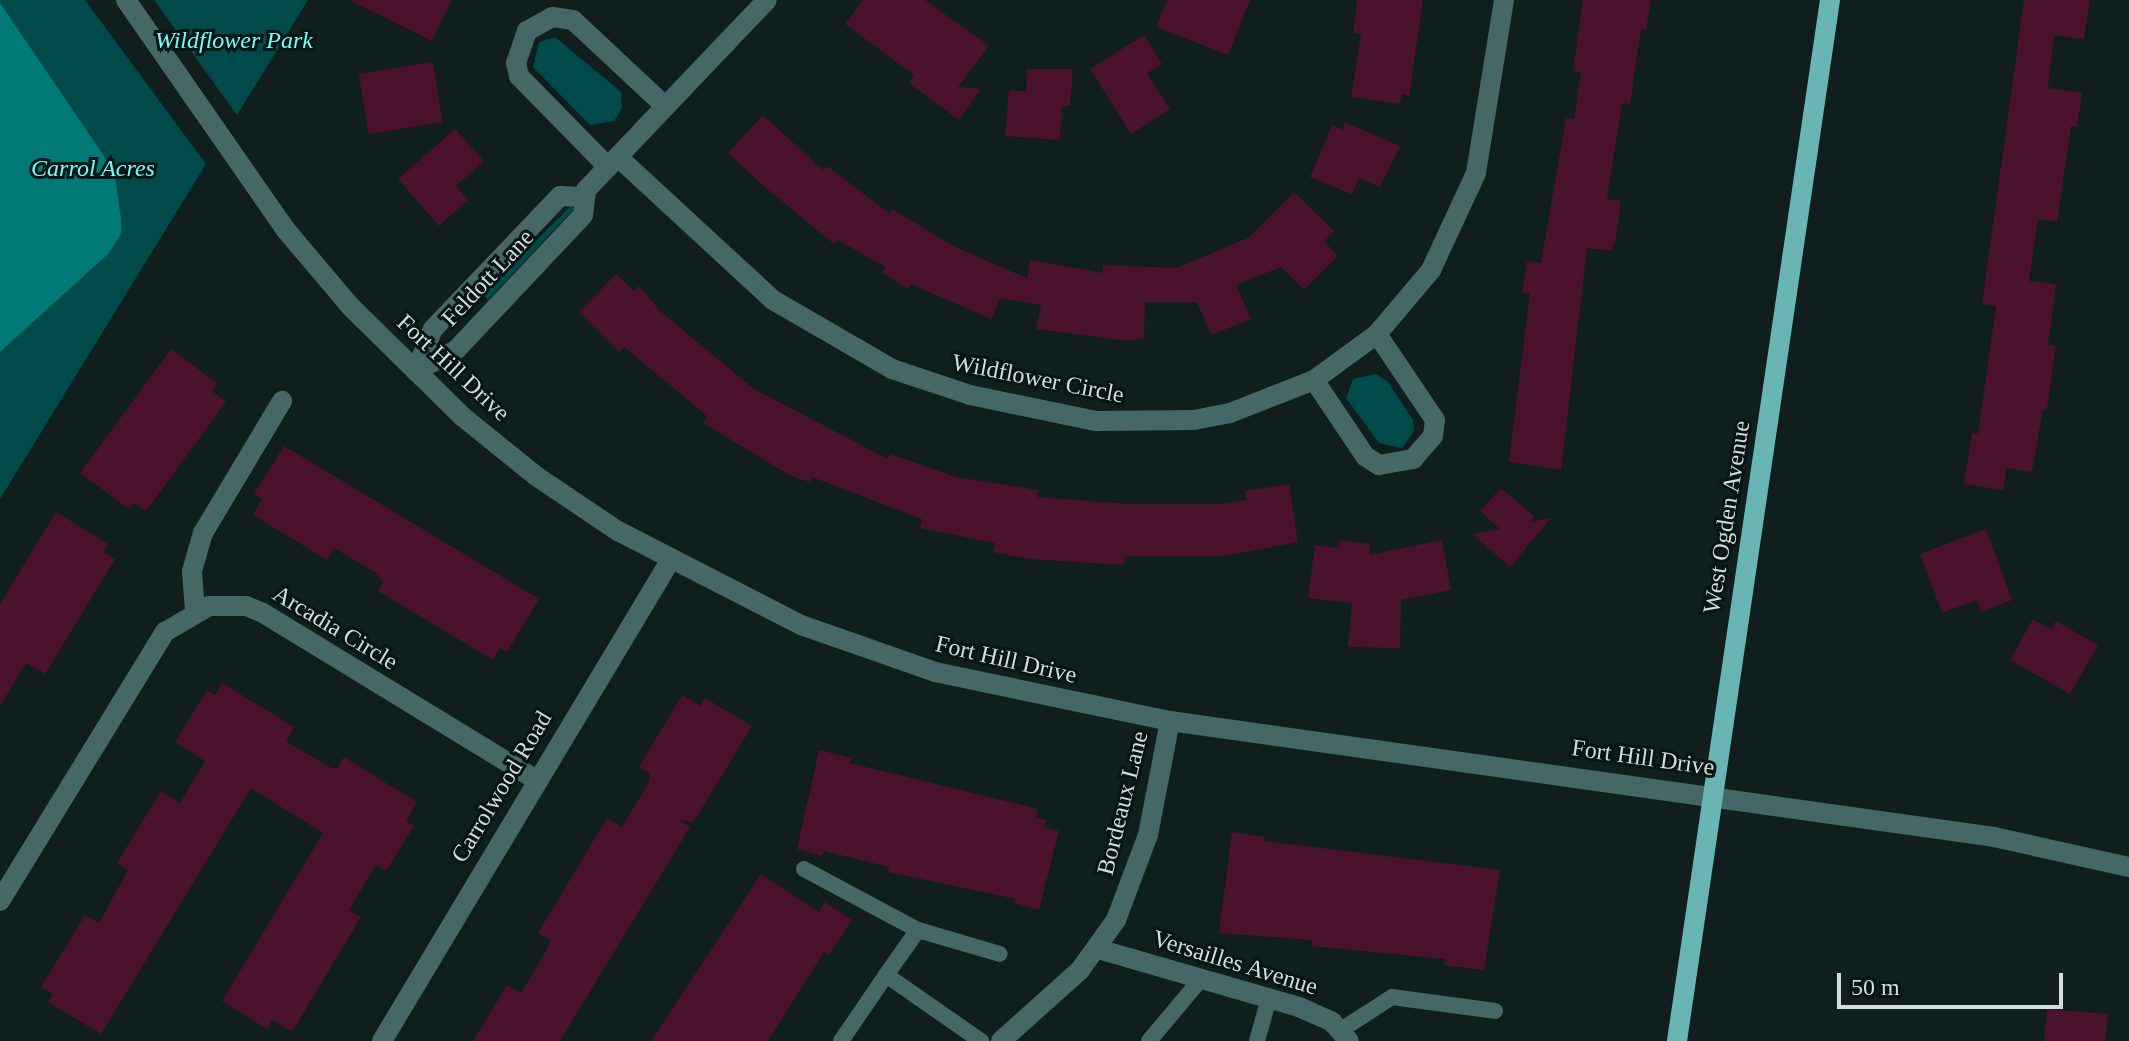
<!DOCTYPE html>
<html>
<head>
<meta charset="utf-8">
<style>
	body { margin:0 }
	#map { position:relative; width:2129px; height:1041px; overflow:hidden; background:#101e1e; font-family:Georgia,serif }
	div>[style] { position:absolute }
	.green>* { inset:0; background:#004a49 }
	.water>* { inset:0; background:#007977 }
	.building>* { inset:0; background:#4a122d; transform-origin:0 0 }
	.service>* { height:16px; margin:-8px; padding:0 8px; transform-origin:8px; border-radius:8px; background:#456766 }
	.minor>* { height:20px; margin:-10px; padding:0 10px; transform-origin:10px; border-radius:10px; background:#456766 }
	.tertiary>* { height:20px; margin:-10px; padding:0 10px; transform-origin:10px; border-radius:10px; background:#456766 }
	.primary>* { height:20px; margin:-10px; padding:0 10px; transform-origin:10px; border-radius:10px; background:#69b5b3 }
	span { translate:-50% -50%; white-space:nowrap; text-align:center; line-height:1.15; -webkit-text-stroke:6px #071515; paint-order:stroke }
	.park-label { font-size:24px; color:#74fcf9; font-style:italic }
	.street-label { font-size:24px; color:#d4dddc }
	.scale { position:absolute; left:1837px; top:973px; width:226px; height:36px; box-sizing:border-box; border:4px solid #d4dddc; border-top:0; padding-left:10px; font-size:24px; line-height:28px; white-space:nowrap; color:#d4dddc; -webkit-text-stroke:6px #071515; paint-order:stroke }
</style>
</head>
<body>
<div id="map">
	<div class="green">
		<div style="clip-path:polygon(0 0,85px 0,206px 164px,0 499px)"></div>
		<div style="clip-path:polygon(154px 0,308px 0,237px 115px)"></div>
		<div style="clip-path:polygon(555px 37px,621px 92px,622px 109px,614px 121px,590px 125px,533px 67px,539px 42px)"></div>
		<div style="clip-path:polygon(571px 206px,574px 209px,488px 300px,482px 294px)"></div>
		<div style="clip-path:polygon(1376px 374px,1388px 382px,1413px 420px,1414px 431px,1402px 448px,1379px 443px,1346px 398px,1353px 379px)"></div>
	</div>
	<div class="water">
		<div style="clip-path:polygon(0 3px,102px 153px,115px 177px,121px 219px,121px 234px,109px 253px,0 352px)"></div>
	</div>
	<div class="building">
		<div style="clip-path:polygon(349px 0,452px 0,432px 41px)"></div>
		<div style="clip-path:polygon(863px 0,925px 0,989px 46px,958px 87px,981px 89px,959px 120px,909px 83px,914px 75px,845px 24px)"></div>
		<div style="clip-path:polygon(1167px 0,1250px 0,1228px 55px,1156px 27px)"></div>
		<div style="clip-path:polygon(1357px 0,1423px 0,1409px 96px,1402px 94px,1400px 104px,1351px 97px,1361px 34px,1353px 33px)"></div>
		<div style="clip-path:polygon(1583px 0,1651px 0,1646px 30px,1641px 29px,1630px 104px,1622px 103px,1607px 199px,1621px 201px,1616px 238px,1611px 251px,1587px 248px,1561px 470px,1509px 462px,1530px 294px,1522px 293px,1527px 261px,1541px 263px,1566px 118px,1574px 119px,1581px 72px,1573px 71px)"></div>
		<div style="clip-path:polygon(2024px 0,2090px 0,2084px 39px,2054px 35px,2048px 88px,2082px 93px,2077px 127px,2071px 126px,2057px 222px,2038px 219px,2029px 281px,2056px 284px,2048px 345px,2056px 346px,2047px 409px,2043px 409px,2032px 472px,2007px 468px,2003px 490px,1964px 484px,1972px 433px,1978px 434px,1996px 306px,1982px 304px)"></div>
		<div style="clip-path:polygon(1144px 35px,1162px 64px,1147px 73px,1170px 109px,1131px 134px,1090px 69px)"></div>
		<div style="left:433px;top:62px;width:61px;height:75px;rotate:81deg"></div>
		<div style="clip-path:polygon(1027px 69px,1073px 69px,1070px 106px,1062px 106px,1060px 140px,1005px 136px,1009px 90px,1026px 91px)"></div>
		<div style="clip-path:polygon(763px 115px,823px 170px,827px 166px,889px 213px,892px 209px,957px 248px,1027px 278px,1030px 260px,1103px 273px,1103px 265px,1176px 268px,1248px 238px,1294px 192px,1334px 231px,1324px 241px,1338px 256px,1304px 290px,1281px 267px,1236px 285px,1251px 319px,1211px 335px,1197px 302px,1145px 302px,1144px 338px,1128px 341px,1036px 329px,1041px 305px,1000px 298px,991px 319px,911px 284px,908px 289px,882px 273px,885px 267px,838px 240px,834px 244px,766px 188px,728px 153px)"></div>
		<div style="clip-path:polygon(1345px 122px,1400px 146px,1380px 187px,1359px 178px,1352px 194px,1310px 177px,1332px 125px,1343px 130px)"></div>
		<div style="clip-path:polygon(455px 129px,484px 161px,456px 186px,468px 200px,439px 226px,398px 179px)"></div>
		<div style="clip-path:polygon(616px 274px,634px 291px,639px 286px,660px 311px,754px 389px,888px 459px,890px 454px,956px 477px,1038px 490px,1037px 497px,1129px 504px,1219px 504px,1247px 500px,1245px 491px,1289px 484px,1298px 542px,1224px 556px,1125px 556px,1124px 565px,1030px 559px,993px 552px,995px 543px,920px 528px,922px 519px,812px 477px,810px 482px,791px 476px,703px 423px,707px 416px,624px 347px,619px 352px,579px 312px)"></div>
		<div style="clip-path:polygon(171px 349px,218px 384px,212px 391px,226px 402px,146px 511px,134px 503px,129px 509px,80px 473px)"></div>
		<div style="clip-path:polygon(284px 446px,539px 599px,507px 652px,500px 648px,493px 660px,378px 591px,383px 582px,376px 573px,334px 548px,327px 560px,253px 515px,262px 499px,254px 494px)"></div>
		<div style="clip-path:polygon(1501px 488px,1535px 517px,1530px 522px,1551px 518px,1510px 567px,1472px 534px,1500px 529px,1480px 511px)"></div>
		<div style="clip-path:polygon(56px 512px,108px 544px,104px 552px,115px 559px,45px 674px,26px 663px,0 706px,0 604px)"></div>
		<div style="clip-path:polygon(1986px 529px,2012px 600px,1981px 612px,1977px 600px,1942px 613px,1920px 554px)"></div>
		<div style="clip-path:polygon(1340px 540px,1370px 544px,1369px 555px,1442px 540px,1451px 590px,1401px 600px,1400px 648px,1348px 647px,1352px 603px,1308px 598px,1315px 545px,1339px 548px)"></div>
		<div style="clip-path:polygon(2033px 619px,2051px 629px,2056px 621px,2098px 645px,2070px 694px,2010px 660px)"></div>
		<div style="clip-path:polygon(222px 683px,294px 727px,286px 741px,329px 767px,337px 769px,344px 757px,417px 802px,406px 821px,414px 826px,386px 871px,376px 865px,349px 910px,361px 917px,292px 1032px,272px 1020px,267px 1029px,222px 1001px,323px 833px,251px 788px,101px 1034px,48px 1002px,53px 994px,41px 987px,85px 915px,99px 923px,128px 870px,117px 863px,161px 791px,180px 803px,205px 761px,175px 742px,207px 690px,215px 695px)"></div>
		<div style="clip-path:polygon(682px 695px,701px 706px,705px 698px,752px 726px,693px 823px,678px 819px,690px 827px,560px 1041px,473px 1041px,507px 985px,521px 993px,547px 949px,550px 940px,538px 933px,607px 818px,622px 827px,648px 784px,650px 774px,639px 767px)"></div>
		<div style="clip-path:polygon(819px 750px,851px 758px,850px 763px,1038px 809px,1036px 818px,1046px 820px,1044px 827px,1059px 831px,1039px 910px,1014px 903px,1016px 899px,888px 872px,889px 867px,824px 851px,822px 856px,797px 849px)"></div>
		<div style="clip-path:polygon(1232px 832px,1264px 837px,1264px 841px,1500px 870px,1484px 970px,1444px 965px,1445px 959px,1311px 946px,1312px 940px,1219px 933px)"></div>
		<div style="clip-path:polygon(761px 874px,819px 912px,825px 902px,852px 920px,829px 955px,824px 952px,768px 1041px,651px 1041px)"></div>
		<div style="clip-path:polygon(2047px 1009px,2108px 1014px,2105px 1041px,2044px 1041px)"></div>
	</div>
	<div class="service">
		<div style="left:804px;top:869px;width:129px;rotate:28.2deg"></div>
		<div style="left:886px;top:975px;width:55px;rotate:-54.6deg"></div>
		<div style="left:918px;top:930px;width:85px;rotate:16.3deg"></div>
		<div style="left:1341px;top:1030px;width:61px;rotate:-32.9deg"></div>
		<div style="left:1392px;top:997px;width:104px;rotate:7.7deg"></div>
		<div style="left:841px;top:1041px;width:80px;rotate:-55.7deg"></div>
		<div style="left:886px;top:975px;width:116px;rotate:34.8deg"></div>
		<div style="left:1149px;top:1041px;width:81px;rotate:-50deg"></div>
		<div style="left:1257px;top:1041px;width:45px;rotate:-74.4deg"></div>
	</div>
	<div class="minor">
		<div style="left:618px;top:157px;width:211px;rotate:42.7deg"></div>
		<div style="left:773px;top:300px;width:138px;rotate:30.1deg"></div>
		<div style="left:892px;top:369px;width:82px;rotate:18.4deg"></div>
		<div style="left:970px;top:395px;width:129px;rotate:11.7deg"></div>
		<div style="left:1096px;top:421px;width:98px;rotate:-0.6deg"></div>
		<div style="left:1194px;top:420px;width:37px;rotate:-11deg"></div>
		<div style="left:1230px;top:413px;width:90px;rotate:-21.4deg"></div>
		<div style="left:1314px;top:380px;width:78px;rotate:-36.1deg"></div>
		<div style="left:1377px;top:334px;width:84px;rotate:-49.8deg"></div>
		<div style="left:1431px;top:270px;width:107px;rotate:-65.1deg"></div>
		<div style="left:1476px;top:173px;width:175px;rotate:-80.8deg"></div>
		<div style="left:608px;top:167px;width:127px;rotate:-134.4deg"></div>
		<div style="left:519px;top:76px;width:13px;rotate:-103deg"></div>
		<div style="left:516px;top:63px;width:34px;rotate:-71deg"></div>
		<div style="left:527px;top:31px;width:29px;rotate:-29deg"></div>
		<div style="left:552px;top:17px;width:21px;rotate:8deg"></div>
		<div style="left:573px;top:20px;width:127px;rotate:43.1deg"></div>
		<div style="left:416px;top:371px;width:45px;rotate:-27.7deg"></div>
		<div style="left:456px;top:350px;width:185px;rotate:-46.7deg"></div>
		<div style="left:583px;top:215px;width:25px;rotate:-83deg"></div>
		<div style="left:586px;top:190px;width:262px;rotate:-46.4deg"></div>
		<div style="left:416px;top:371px;width:45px;rotate:-68deg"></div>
		<div style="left:433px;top:329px;width:184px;rotate:-46.3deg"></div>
		<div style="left:560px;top:196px;width:21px;rotate:3deg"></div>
		<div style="left:1314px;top:380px;width:92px;rotate:56.1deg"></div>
		<div style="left:1365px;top:456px;width:17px;rotate:33deg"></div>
		<div style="left:1379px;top:465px;width:35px;rotate:-10deg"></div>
		<div style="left:1413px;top:459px;width:30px;rotate:-49deg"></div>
		<div style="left:1433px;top:436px;width:16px;rotate:-83deg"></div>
		<div style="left:1435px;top:420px;width:104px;rotate:-124deg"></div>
		<div style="left:195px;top:611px;width:40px;rotate:-94.3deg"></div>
		<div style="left:192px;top:571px;width:40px;rotate:-74deg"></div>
		<div style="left:203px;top:533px;width:154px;rotate:-59.1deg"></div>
		<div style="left:0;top:901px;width:316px;rotate:-58.5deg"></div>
		<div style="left:165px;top:632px;width:51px;rotate:-30.6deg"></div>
		<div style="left:209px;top:606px;width:37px"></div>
		<div style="left:246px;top:606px;width:18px;rotate:22deg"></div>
		<div style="left:263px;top:613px;width:321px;rotate:31.4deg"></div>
		<div style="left:1098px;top:949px;width:209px;rotate:16.1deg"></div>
		<div style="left:1299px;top:1007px;width:36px;rotate:24deg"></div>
		<div style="left:1332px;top:1022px;width:25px;rotate:48deg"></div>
		<div style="left:382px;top:1041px;width:560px;rotate:-59.04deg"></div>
		<div style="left:1001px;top:1041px;width:106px;rotate:-41.9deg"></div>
		<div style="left:1080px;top:970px;width:62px;rotate:-54.2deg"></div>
		<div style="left:1116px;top:920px;width:91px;rotate:-69.4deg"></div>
		<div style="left:1148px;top:835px;width:116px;rotate:-79.1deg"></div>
	</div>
	<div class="tertiary">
		<div style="left:126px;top:0;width:279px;rotate:55.2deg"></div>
		<div style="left:285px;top:229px;width:101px;rotate:49.8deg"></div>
		<div style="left:350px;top:306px;width:158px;rotate:44.5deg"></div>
		<div style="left:463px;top:417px;width:94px;rotate:38.9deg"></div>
		<div style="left:536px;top:476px;width:99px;rotate:33.9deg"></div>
		<div style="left:618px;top:531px;width:206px;rotate:27.2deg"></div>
		<div style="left:801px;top:625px;width:142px;rotate:19.3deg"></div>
		<div style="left:935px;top:672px;width:240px;rotate:11.8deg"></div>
		<div style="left:1170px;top:721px;width:832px;rotate:8.01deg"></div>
		<div style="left:1994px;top:837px;width:138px;rotate:12.5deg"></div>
	</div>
	<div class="primary">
		<div style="left:1677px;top:1041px;width:1052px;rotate:-81.64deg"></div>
	</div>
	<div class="park-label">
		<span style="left:234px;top:41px">Wildflower Park</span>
		<span style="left:93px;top:169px">Carrol Acres</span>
	</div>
	<div class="street-label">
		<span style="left:488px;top:278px;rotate:-47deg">Feldott Lane</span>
		<span style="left:453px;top:368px;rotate:43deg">Fort Hill Drive</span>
		<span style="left:1038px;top:379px;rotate:11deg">Wildflower Circle</span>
		<span style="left:1727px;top:517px;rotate:-81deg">West Ogden Avenue</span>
		<span style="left:335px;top:628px;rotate:31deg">Arcadia Circle</span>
		<span style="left:1006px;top:660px;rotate:13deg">Fort Hill Drive</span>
		<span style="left:1643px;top:758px;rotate:8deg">Fort Hill Drive</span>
		<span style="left:502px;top:787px;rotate:-59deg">Carrolwood Road</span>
		<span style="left:1123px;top:803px;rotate:-76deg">Bordeaux Lane</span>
		<span style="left:1235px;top:963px;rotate:17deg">Versailles Avenue</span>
	</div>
	<div class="scale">50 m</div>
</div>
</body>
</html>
